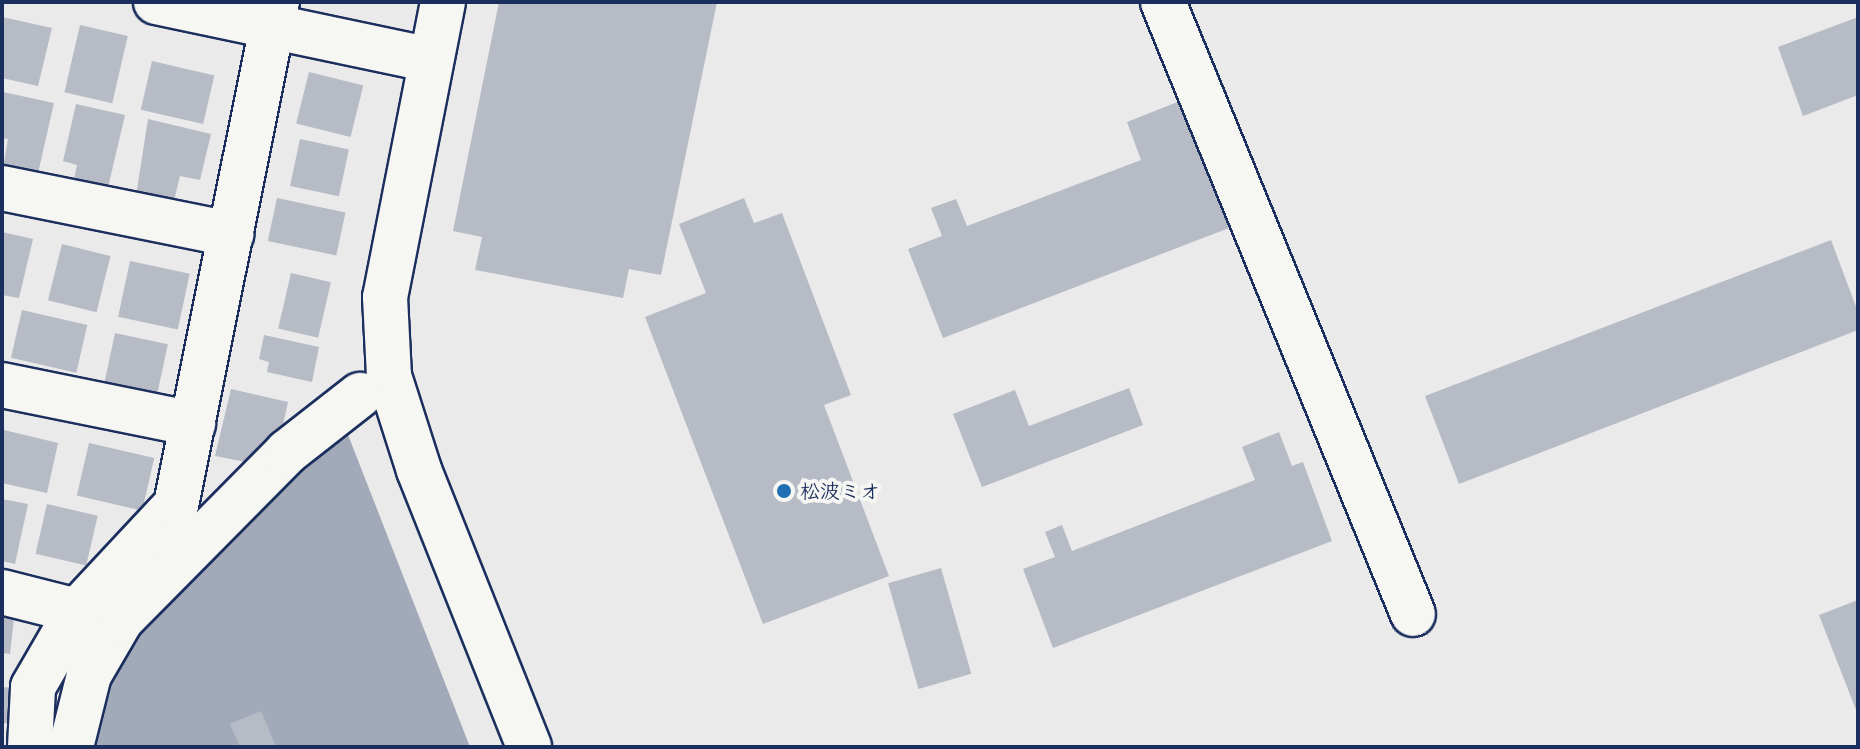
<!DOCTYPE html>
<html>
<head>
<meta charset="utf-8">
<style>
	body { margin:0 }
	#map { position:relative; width:1860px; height:749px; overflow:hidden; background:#e9eae9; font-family:Pangolin,"Klee One",sans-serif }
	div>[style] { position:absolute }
	.water>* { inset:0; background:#a2aaba }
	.building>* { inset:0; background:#b6bbc6; transform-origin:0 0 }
	.roads { filter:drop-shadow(2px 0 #1b2f5e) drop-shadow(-2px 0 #1b2f5e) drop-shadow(0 2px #1b2f5e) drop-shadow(0 -2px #1b2f5e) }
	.minor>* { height:44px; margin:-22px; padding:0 22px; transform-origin:22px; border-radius:22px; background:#f6f6f2 }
	.dots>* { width:22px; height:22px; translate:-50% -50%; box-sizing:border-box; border:4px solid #f6f6f2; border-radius:50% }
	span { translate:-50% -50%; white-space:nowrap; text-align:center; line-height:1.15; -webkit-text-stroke:8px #f6f6f2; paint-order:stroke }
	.poi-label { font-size:20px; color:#1b2f5e; font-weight:700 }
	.left { translate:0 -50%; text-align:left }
	.frame { position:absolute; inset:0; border:4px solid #1b2f5e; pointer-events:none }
</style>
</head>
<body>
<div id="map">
	<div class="water">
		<div style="clip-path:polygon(343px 422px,470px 747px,81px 747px,126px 635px)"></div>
	</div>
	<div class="building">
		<div style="clip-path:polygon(499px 2px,717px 2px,661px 275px,629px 269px,623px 298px,475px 270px,482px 237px,453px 231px)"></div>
		<div style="clip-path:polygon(2px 17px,52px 28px,38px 86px,2px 78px)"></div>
		<div style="clip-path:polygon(1858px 17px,1858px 95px,1803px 116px,1778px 47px)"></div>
		<div style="left:80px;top:25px;width:49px;height:69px;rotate:13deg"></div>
		<div style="left:152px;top:61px;width:64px;height:50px;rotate:13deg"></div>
		<div style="left:309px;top:72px;width:56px;height:53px;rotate:14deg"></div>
		<div style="clip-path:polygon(3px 92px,54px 103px,36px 182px,2px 174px,8px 139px,2px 138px)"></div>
		<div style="clip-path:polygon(1180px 101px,1229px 228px,943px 338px,908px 249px,942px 236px,931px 208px,956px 199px,967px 226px,1141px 160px,1127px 122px)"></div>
		<div style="clip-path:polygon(76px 104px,125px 115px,106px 196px,72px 188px,77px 165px,63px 161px)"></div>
		<div style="clip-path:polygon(148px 119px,211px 134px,200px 180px,180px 176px,173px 205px,136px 196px)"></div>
		<div style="left:300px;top:139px;width:50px;height:48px;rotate:12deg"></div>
		<div style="left:277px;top:198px;width:70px;height:44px;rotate:12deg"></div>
		<div style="clip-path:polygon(744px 198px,754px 223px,782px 213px,851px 395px,824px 405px,889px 576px,763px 624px,645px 317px,706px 293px,679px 224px)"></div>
		<div style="clip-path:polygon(2px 232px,33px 239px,19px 298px,2px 295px)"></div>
		<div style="clip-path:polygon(1831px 240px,1858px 312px,1858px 330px,1459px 484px,1425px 396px)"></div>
		<div style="left:62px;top:244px;width:50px;height:58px;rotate:14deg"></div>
		<div style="left:130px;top:261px;width:61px;height:57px;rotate:12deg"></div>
		<div style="left:291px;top:273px;width:41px;height:57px;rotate:13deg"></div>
		<div style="left:22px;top:310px;width:67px;height:49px;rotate:13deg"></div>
		<div style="left:115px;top:333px;width:54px;height:52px;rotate:12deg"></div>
		<div style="clip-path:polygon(264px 335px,319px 347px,312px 382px,267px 372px,269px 362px,259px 359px)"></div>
		<div style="clip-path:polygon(1129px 388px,1143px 425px,982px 487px,953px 414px,1015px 390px,1029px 426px)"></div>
		<div style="clip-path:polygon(231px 389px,288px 402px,278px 447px,261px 444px,256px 464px,215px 456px)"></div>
		<div style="clip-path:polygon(4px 430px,58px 443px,47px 493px,2px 483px)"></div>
		<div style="clip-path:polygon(1279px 432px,1292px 466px,1303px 462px,1332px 541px,1053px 648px,1023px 569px,1055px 557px,1045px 532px,1062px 525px,1072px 551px,1255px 480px,1242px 447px)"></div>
		<div style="left:89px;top:443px;width:67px;height:54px;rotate:13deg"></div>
		<div style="clip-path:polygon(2px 499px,28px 504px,15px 564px,2px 561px)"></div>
		<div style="left:47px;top:504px;width:52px;height:51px;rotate:13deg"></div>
		<div style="left:941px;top:568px;width:110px;height:55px;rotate:74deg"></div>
		<div style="clip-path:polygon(1858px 600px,1858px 715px,1819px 615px)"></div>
		<div style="clip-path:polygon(2px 617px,14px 618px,10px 654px,2px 653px)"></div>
		<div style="clip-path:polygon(2px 687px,14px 688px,10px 724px,2px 723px)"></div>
		<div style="clip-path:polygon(261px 711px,276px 747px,240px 747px,230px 724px)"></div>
	</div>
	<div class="roads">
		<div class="minor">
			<div style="left:156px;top:2px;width:281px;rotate:11.9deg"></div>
			<div style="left:443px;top:2px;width:301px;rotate:101.1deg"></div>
			<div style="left:385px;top:297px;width:79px;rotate:87.1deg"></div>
			<div style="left:389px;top:376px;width:99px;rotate:72.3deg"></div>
			<div style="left:419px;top:470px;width:298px;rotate:68.3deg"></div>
			<div style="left:1163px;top:2px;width:661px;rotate:67.78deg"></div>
			<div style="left:2px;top:188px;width:234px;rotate:11.4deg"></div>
			<div style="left:2px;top:385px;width:195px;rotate:11.5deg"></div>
			<div style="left:2px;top:592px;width:77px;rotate:14.2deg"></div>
			<div style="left:30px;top:747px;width:60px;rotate:-87.1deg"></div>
			<div style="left:33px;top:687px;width:88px;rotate:-59.9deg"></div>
			<div style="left:77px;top:611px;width:145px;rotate:-47deg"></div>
			<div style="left:176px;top:505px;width:513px;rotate:-78.65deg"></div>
			<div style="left:71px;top:747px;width:74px;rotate:-76deg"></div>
			<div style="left:89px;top:675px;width:64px;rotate:-59.8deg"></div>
			<div style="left:121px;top:620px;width:236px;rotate:-45.3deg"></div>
			<div style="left:287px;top:452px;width:93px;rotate:-38deg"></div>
		</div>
	</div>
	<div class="dots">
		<div style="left:784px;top:491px;background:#1f6fb2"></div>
	</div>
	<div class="poi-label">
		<span class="left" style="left:800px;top:491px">松波ミオ</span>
	</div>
	<div class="frame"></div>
</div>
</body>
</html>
